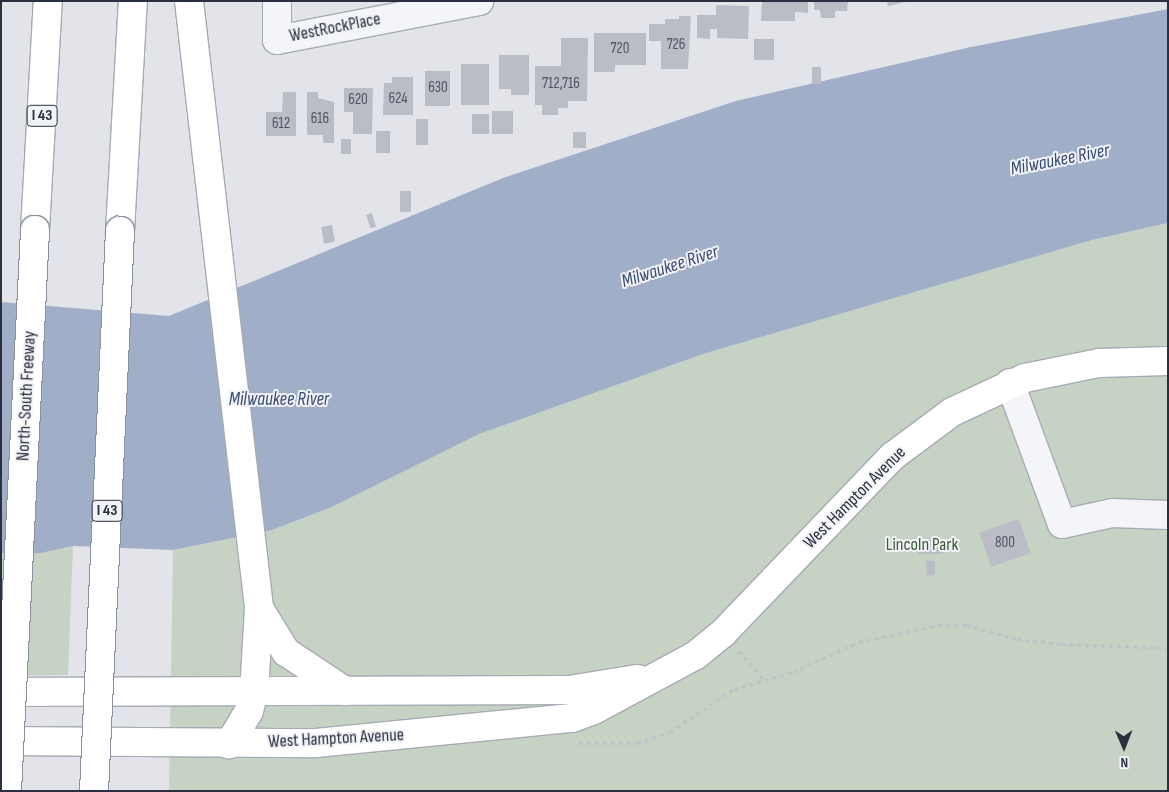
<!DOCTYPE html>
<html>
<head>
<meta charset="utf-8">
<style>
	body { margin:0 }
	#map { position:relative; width:1169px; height:792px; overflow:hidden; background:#e2e4e9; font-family:"Sofia Sans Condensed",sans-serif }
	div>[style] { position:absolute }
	.green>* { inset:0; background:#c6d3c4 }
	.water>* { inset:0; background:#a0aec7 }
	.building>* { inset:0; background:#babdc6; transform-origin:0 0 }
	.path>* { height:3px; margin-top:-1.5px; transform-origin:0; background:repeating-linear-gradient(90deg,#c0c2c8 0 4px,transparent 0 8px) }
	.roads { filter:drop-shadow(1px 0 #a7aab3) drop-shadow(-1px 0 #a7aab3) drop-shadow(0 1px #a7aab3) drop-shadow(0 -1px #a7aab3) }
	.minor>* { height:28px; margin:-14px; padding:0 14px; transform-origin:14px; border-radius:14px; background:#f4f5f8 }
	.major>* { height:28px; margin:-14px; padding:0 14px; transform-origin:14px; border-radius:14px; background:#fff }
	.highway>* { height:28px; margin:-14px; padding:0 14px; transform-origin:14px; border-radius:14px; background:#fff }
	.bridges { filter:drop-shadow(1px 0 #8a909f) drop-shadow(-1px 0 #8a909f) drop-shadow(0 1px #8a909f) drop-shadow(0 -1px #8a909f) }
	.highway-bridge>* { height:28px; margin:-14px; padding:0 14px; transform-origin:14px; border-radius:14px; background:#fff }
	span { translate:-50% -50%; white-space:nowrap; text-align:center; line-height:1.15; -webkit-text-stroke:4px #f2f3f7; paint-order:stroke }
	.number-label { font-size:15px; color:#4f5362 }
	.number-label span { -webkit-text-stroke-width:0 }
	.shield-label span { padding:1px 4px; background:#f2f3f7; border:1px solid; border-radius:4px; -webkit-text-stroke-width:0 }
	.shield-label { font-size:16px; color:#2b3040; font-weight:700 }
	.street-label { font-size:18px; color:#2b3040 }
	.park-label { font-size:18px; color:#3c5b39 }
	.water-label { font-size:19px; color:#384b71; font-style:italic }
	.frame { position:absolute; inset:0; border:2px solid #2b3040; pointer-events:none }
	.north { position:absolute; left:1099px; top:722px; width:50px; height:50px; -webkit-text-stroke:4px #f2f3f7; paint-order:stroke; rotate:179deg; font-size:14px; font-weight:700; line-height:20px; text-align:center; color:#2b3040 }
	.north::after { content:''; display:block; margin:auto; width:18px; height:22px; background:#2b3040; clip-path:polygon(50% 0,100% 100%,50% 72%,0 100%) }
</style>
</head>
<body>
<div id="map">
	<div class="green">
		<div style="clip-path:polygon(1168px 223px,1168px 791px,169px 791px,173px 550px,272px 530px,332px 507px,479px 434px,703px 354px,1092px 240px)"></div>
		<div style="clip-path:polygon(73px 546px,68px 675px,1px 676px,1px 553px,41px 553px)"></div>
	</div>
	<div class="water">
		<div style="clip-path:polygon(1168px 9px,1168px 223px,1092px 240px,703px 354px,479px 434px,332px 507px,272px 530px,173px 550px,73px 546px,41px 553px,1px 553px,1px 302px,169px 316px,503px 178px,736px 101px,971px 47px)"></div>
	</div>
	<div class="building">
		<div style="clip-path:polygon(762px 1px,808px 1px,808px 13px,795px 12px,795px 21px,761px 21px)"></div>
		<div style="clip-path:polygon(814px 1px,848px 1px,847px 11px,835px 11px,835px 18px,821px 18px,820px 10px,814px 10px)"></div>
		<div style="clip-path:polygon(887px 1px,905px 1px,905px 2px,888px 6px)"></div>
		<div style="clip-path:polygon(716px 5px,749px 6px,748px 39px,717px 38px,717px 29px,710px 29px,710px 39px,697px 38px,697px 15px,716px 15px)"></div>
		<div style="clip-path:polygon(679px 16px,691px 16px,688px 69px,661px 69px,661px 41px,649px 41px,649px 24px,665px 24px,665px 19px,679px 19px)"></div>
		<div style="clip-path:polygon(594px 33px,646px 33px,646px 65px,615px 65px,615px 72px,594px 72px)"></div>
		<div style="clip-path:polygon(561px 38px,588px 38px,587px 101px,568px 101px,568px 108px,558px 108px,558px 115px,542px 115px,542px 105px,535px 105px,535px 66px,561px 66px)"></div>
		<div style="left:754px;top:39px;width:20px;height:21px"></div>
		<div style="clip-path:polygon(499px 55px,529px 55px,529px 95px,511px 95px,511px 89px,499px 89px)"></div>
		<div style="left:461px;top:64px;width:28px;height:41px"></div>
		<div style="left:812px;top:67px;width:9px;height:17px"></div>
		<div style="left:425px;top:71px;width:25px;height:35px"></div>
		<div style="clip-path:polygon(392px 77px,413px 77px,413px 115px,383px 115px,384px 83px,392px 83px)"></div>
		<div style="clip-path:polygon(344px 88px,373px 88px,372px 134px,353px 134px,353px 112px,344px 112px)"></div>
		<div style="clip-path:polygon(283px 92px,296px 92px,296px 136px,266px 136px,266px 112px,282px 112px)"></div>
		<div style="clip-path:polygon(307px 92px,318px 92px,318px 98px,334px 102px,334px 143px,323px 143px,323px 135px,307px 135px)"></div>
		<div style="left:492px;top:111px;width:21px;height:23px"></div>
		<div style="left:472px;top:114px;width:17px;height:20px"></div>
		<div style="left:416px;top:119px;width:12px;height:26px"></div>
		<div style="left:376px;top:131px;width:14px;height:22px"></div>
		<div style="left:573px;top:132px;width:13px;height:16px"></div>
		<div style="left:341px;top:139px;width:10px;height:15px"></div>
		<div style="left:400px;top:191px;width:11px;height:21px"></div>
		<div style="left:372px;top:213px;width:14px;height:6px;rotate:73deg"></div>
		<div style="left:332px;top:225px;width:17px;height:11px;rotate:80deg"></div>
		<div style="left:1019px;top:519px;width:36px;height:42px;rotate:71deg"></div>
		<div style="left:918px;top:540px;width:25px;height:14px"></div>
		<div style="clip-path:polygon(926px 561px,935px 561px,935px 575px,927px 576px)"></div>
	</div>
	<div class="path">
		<div style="left:739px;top:651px;width:37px;rotate:49deg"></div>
		<div style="left:579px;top:743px;width:58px"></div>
		<div style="left:637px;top:743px;width:35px;rotate:-18deg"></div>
		<div style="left:670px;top:732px;width:77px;rotate:-33.9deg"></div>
		<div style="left:734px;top:689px;width:61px;rotate:-16.1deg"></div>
		<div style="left:793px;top:672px;width:72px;rotate:-24.4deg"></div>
		<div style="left:859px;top:642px;width:81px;rotate:-12.1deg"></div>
		<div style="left:938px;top:625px;width:28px"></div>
		<div style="left:966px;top:625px;width:53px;rotate:15.4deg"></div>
		<div style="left:1017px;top:639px;width:44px;rotate:6.5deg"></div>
		<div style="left:1061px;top:644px;width:107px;rotate:2.1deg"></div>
	</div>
	<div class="roads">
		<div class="minor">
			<div style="left:277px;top:1px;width:39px;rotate:90deg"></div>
			<div style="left:277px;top:40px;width:206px;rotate:-10.9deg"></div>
			<div style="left:1010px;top:383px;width:150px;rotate:69.8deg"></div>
			<div style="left:1062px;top:524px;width:51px;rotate:-12.4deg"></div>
			<div style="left:1112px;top:513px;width:56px;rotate:2deg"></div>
		</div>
		<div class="major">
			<div style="left:1px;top:692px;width:568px;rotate:-0.2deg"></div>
			<div style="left:569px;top:690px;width:70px;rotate:-9.1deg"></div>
			<div style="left:1px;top:741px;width:315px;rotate:0.4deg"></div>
			<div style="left:316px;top:743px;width:257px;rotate:-5.6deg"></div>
			<div style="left:572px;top:718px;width:23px;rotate:-20deg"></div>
			<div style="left:594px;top:710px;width:116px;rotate:-28.3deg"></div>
			<div style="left:696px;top:655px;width:35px;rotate:-39deg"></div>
			<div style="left:723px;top:633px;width:245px;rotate:-46.2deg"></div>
			<div style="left:893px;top:456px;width:74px;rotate:-36.7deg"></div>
			<div style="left:952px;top:412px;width:81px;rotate:-25deg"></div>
			<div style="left:1025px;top:378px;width:76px;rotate:-11.5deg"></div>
			<div style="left:1099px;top:363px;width:69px;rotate:-1.7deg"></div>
		</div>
		<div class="highway">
			<div style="left:189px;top:1px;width:611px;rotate:83.42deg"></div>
			<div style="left:259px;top:608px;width:83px;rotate:93.4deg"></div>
			<div style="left:254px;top:691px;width:21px;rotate:104deg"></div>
			<div style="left:249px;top:711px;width:39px;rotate:121deg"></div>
			<div style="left:35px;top:230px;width:229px;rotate:-86.8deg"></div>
			<div style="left:120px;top:231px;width:230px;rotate:-86.8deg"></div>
			<div style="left:259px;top:608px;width:52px;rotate:58.5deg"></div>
			<div style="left:286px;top:652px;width:71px;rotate:33.5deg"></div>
		</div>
	</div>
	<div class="bridges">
		<div class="highway-bridge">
			<div style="left:7px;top:791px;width:562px;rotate:-87.14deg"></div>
			<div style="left:94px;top:791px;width:561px;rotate:-87.34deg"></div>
		</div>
	</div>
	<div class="number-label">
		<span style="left:676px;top:45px">726</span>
		<span style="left:620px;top:49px">720</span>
		<span style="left:561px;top:84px">712,716</span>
		<span style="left:438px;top:88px">630</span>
		<span style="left:398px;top:99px">624</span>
		<span style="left:358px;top:100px">620</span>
		<span style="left:320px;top:119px">616</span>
		<span style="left:281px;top:124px">612</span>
		<span style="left:1005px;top:543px">800</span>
	</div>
	<div class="shield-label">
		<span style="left:42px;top:116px">I 43</span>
		<span style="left:107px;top:511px">I 43</span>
	</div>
	<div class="street-label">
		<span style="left:335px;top:28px;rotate:-11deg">WestRockPlace</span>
		<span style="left:27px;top:396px;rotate:-87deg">North-South Freeway</span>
		<span style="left:855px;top:498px;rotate:-45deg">West Hampton Avenue</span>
		<span style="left:336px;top:739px;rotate:-3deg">West Hampton Avenue</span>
	</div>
	<div class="park-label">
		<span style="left:922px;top:545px">Lincoln Park</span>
	</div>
	<div class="water-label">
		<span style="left:1060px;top:160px;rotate:-11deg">Milwaukee River</span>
		<span style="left:670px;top:267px;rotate:-18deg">Milwaukee River</span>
		<span style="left:279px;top:400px">Milwaukee River</span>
	</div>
	<div class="frame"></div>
	<div class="north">N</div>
</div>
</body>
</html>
